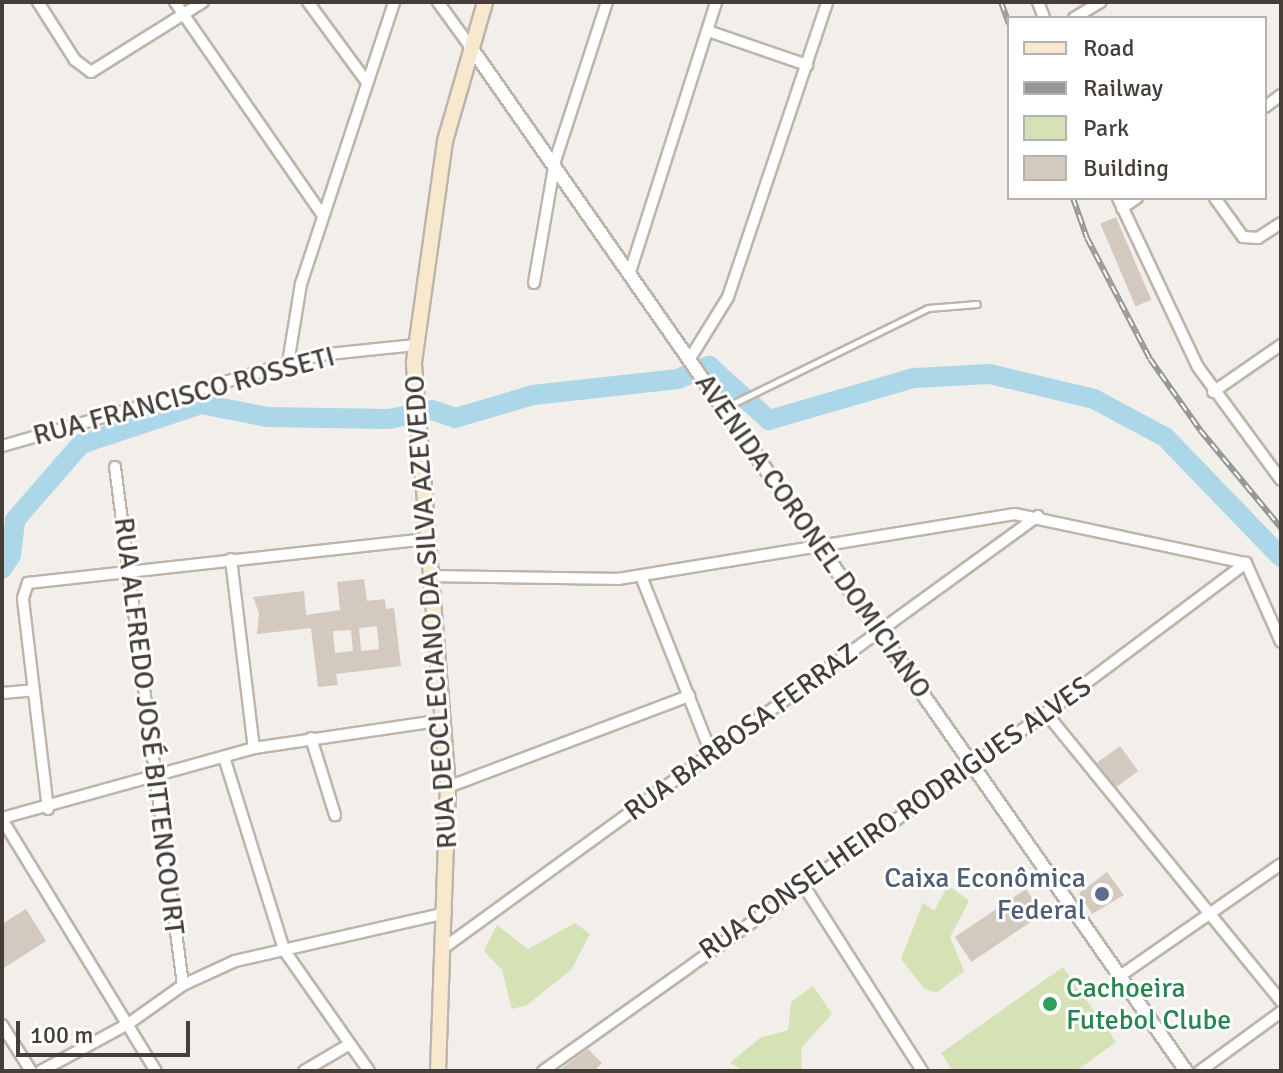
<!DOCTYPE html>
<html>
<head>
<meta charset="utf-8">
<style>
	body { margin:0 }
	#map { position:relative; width:1283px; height:1073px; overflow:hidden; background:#f2eee9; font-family:Signika,sans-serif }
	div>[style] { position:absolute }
	.green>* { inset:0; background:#d4e2b6 }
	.river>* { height:20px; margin:-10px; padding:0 10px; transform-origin:10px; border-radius:10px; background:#acd7e8 }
	.building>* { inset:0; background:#d3c9bf; transform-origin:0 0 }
	.roads { filter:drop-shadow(2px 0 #bdb5ac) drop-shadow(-2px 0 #bdb5ac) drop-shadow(0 2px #bdb5ac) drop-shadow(0 -2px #bdb5ac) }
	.service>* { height:5px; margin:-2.5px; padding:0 2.5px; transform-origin:2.5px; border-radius:2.5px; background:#fff }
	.minor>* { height:10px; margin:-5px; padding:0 5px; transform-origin:5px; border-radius:5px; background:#fff }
	.tertiary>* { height:12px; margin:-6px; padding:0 6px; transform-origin:6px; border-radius:6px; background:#fff }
	.secondary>* { height:14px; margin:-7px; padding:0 7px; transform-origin:7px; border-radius:7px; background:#f8e8cd }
	.rail>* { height:6px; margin-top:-3px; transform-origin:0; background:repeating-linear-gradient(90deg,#fff 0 9px,#979797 0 18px); box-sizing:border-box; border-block:2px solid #979797 }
	.dots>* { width:22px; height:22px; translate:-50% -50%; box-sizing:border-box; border:4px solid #fff; border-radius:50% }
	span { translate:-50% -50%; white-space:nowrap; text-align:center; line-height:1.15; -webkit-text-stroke:6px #fff; paint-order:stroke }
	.street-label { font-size:28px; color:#453e38 }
	.service-label { font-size:28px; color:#4e5e75 }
	.right { translate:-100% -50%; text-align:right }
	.leisure-label { font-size:28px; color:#27864d }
	.left { translate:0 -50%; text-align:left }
	.frame { position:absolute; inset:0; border:4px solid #453e38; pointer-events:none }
	.legend { position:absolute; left:1007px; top:16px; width:260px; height:184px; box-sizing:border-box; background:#fff; border:2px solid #b5b2af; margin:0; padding:10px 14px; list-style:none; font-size:24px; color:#453e38 }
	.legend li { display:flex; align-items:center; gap:16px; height:40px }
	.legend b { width:40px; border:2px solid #b5b2af }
	.scale { position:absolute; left:16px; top:1021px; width:174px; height:36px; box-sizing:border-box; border:4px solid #453e38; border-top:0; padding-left:10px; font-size:24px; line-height:28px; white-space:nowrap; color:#453e38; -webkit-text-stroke:6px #fff; paint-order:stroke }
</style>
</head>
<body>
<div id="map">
	<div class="green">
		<div style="clip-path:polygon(948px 885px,969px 901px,950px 937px,964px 971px,936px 993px,924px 988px,901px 959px,923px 903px,934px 911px)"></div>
		<div style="clip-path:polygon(575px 923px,590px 934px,571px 970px,527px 1005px,512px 1009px,502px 970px,484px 951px,497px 925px,528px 949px)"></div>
		<div style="clip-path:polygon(1063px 967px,1116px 1042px,1076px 1071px,953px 1071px,941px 1053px)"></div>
		<div style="clip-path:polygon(813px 986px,832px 1014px,801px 1048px,802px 1071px,744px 1071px,730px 1063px,760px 1038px,788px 1030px,791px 1002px)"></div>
	</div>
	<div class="river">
		<div style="left:2px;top:569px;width:17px;rotate:-57deg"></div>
		<div style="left:11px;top:555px;width:35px;rotate:-83deg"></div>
		<div style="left:15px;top:520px;width:101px;rotate:-49deg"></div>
		<div style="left:81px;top:444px;width:126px;rotate:-18.4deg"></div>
		<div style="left:201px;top:404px;width:67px;rotate:11.1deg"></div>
		<div style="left:267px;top:417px;width:122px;rotate:0.9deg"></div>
		<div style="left:389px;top:419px;width:44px;rotate:-11.8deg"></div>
		<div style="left:432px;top:410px;width:24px;rotate:19deg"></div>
		<div style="left:455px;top:418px;width:81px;rotate:-16.4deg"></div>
		<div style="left:533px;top:395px;width:146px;rotate:-6.3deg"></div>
		<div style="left:678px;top:379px;width:34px;rotate:-23deg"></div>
		<div style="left:709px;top:366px;width:81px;rotate:42deg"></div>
		<div style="left:769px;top:420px;width:151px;rotate:-16.2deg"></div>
		<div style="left:914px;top:378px;width:76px;rotate:-3deg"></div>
		<div style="left:990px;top:374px;width:107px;rotate:13.5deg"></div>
		<div style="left:1094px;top:399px;width:81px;rotate:28.2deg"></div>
		<div style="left:1165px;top:437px;width:167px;rotate:46deg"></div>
	</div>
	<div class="building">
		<div style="left:1116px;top:217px;width:90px;height:17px;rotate:67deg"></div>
		<div style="clip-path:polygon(evenodd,364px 579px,367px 601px,385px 599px,386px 609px,394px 608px,401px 666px,336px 674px,338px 685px,318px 687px,311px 628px,257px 634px,259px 613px,253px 597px,304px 591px,306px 615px,340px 610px,337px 582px,364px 579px,377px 626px,379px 649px,361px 651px,359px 628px,377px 626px,364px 579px,351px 630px,353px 651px,335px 653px,333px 631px,351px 630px)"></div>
		<div style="left:1120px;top:746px;width:31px;height:29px;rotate:54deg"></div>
		<div style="clip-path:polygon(1107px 872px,1124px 895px,1092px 914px,1079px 893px)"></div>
		<div style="left:1026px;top:889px;width:30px;height:86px;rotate:56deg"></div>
		<div style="clip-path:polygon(26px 909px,46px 941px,2px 969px,2px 924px)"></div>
		<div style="clip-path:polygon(588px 1049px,602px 1063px,594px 1071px,558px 1071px)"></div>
	</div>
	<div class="roads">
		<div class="service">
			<div style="left:726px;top:407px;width:225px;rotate:-26.1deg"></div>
			<div style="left:928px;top:308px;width:49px;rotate:-4.7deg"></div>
		</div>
		<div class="minor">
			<div style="left:38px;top:2px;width:69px;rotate:57.5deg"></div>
			<div style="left:75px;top:60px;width:20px;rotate:37deg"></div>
			<div style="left:91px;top:72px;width:132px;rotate:-32deg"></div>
			<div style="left:175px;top:2px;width:260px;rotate:55.3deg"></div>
			<div style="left:308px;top:2px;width:98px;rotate:53.7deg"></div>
			<div style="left:438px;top:2px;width:54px;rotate:54deg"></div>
			<div style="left:1038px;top:2px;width:17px;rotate:69deg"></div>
			<div style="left:1074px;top:18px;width:31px;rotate:-31deg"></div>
			<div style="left:708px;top:31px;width:105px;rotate:19deg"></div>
			<div style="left:1265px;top:107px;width:20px;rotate:-37deg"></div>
			<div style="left:1118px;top:198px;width:187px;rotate:64.7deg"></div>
			<div style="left:1198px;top:367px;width:140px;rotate:53.7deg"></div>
			<div style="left:1215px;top:198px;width:48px;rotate:54.3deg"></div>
			<div style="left:1243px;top:237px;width:15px;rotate:4deg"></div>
			<div style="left:1258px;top:238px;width:27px;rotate:-33deg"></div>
			<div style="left:1122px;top:208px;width:18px;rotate:-34deg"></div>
			<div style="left:630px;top:272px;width:283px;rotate:-72.3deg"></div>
			<div style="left:534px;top:283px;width:124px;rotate:-80.2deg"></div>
			<div style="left:555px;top:161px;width:167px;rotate:-71.9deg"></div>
			<div style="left:689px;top:360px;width:74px;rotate:-58.2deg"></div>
			<div style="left:728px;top:297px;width:311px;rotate:-71.4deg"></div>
			<div style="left:288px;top:363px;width:80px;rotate:-80.7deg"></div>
			<div style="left:301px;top:284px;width:297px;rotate:-71.7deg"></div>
			<div style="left:1213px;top:392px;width:83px;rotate:-34.7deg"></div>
			<div style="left:2px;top:446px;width:330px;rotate:-16deg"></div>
			<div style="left:319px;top:355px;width:97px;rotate:-5.9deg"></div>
			<div style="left:115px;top:467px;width:522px;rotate:82.52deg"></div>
			<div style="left:231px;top:559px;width:190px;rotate:83.1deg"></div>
			<div style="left:432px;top:576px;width:186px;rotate:0.9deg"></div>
			<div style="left:618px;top:579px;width:402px;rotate:-9.3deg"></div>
			<div style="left:1015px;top:514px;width:236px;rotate:12deg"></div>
			<div style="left:1246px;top:563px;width:86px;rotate:66.1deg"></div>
			<div style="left:641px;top:576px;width:190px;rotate:68.4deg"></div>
			<div style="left:2px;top:693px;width:32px;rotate:-5deg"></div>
			<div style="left:1046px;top:713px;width:372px;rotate:50.8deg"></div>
			<div style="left:311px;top:738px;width:81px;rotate:72.7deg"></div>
			<div style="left:224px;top:757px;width:202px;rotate:72.7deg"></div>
			<div style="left:284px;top:950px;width:148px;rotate:54.9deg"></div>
			<div style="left:448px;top:787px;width:258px;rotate:-20.7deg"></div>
			<div style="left:48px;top:809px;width:212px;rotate:-96.8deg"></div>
			<div style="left:23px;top:598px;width:16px;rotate:-72deg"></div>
			<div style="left:28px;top:583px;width:401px;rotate:-6.3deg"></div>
			<div style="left:2px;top:818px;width:262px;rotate:-15.5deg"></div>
			<div style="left:254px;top:748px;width:192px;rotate:-8.4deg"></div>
			<div style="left:2px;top:819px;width:295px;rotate:58.6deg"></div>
			<div style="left:802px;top:883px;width:223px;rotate:57.4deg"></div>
			<div style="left:445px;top:947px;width:733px;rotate:-36.01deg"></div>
			<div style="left:1120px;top:976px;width:196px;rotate:-34.8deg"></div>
			<div style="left:2px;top:1025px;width:54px;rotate:57.8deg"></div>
			<div style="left:41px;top:1071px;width:99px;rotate:-28.4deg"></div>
			<div style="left:128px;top:1024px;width:67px;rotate:-35.3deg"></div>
			<div style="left:183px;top:985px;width:57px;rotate:-24.8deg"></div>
			<div style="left:235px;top:961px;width:216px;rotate:-12.8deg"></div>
			<div style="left:304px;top:1071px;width:53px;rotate:-30.4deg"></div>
			<div style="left:543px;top:1071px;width:617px;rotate:-35.44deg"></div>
			<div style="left:1046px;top:713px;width:250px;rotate:-36.9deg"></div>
			<div style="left:1200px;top:1071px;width:100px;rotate:-36.1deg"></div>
		</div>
		<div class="tertiary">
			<div style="left:470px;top:46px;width:1250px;rotate:55.06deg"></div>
		</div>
		<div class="secondary">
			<div style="left:438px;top:1071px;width:284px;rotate:-88deg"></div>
			<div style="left:448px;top:787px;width:426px;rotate:-94.6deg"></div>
			<div style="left:414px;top:362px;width:223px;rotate:-82deg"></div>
			<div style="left:445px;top:141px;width:145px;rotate:-73.9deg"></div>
		</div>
	</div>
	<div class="rail">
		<div style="left:1001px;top:2px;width:23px;rotate:70deg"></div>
		<div style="left:1073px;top:198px;width:42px;rotate:70.7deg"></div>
		<div style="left:1087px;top:238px;width:136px;rotate:62.5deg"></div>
		<div style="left:1150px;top:359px;width:87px;rotate:54.8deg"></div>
		<div style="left:1200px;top:430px;width:127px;rotate:50.4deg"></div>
	</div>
	<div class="dots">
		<div style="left:1102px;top:894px;background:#5c6f8a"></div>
		<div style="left:1050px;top:1004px;background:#2e9e5b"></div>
	</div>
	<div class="street-label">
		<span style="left:184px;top:396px;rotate:-15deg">RUA FRANCISCO ROSSETI</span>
		<span style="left:813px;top:536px;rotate:55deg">AVENIDA CORONEL DOMICIANO</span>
		<span style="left:431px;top:612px;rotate:-94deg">RUA DEOCLECIANO DA SILVA AZEVEDO</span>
		<span style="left:149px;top:726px;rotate:83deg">RUA ALFREDO JOSÉ BITTENCOURT</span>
		<span style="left:741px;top:732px;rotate:-36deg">RUA BARBOSA FERRAZ</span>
		<span style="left:895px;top:818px;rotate:-35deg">RUA CONSELHEIRO RODRIGUES ALVES</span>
	</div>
	<div class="service-label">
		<span class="right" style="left:1086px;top:894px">Caixa Econômica<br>Federal</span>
	</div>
	<div class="leisure-label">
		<span class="left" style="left:1066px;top:1004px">Cachoeira<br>Futebol Clube</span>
	</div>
	<div class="frame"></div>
	<ul class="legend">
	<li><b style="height:10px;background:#f8e8cd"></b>Road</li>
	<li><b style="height:10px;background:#979797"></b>Railway</li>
	<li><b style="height:22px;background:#d4e2b6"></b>Park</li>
	<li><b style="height:22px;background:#d3c9bf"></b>Building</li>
	</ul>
	<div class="scale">100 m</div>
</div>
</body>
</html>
